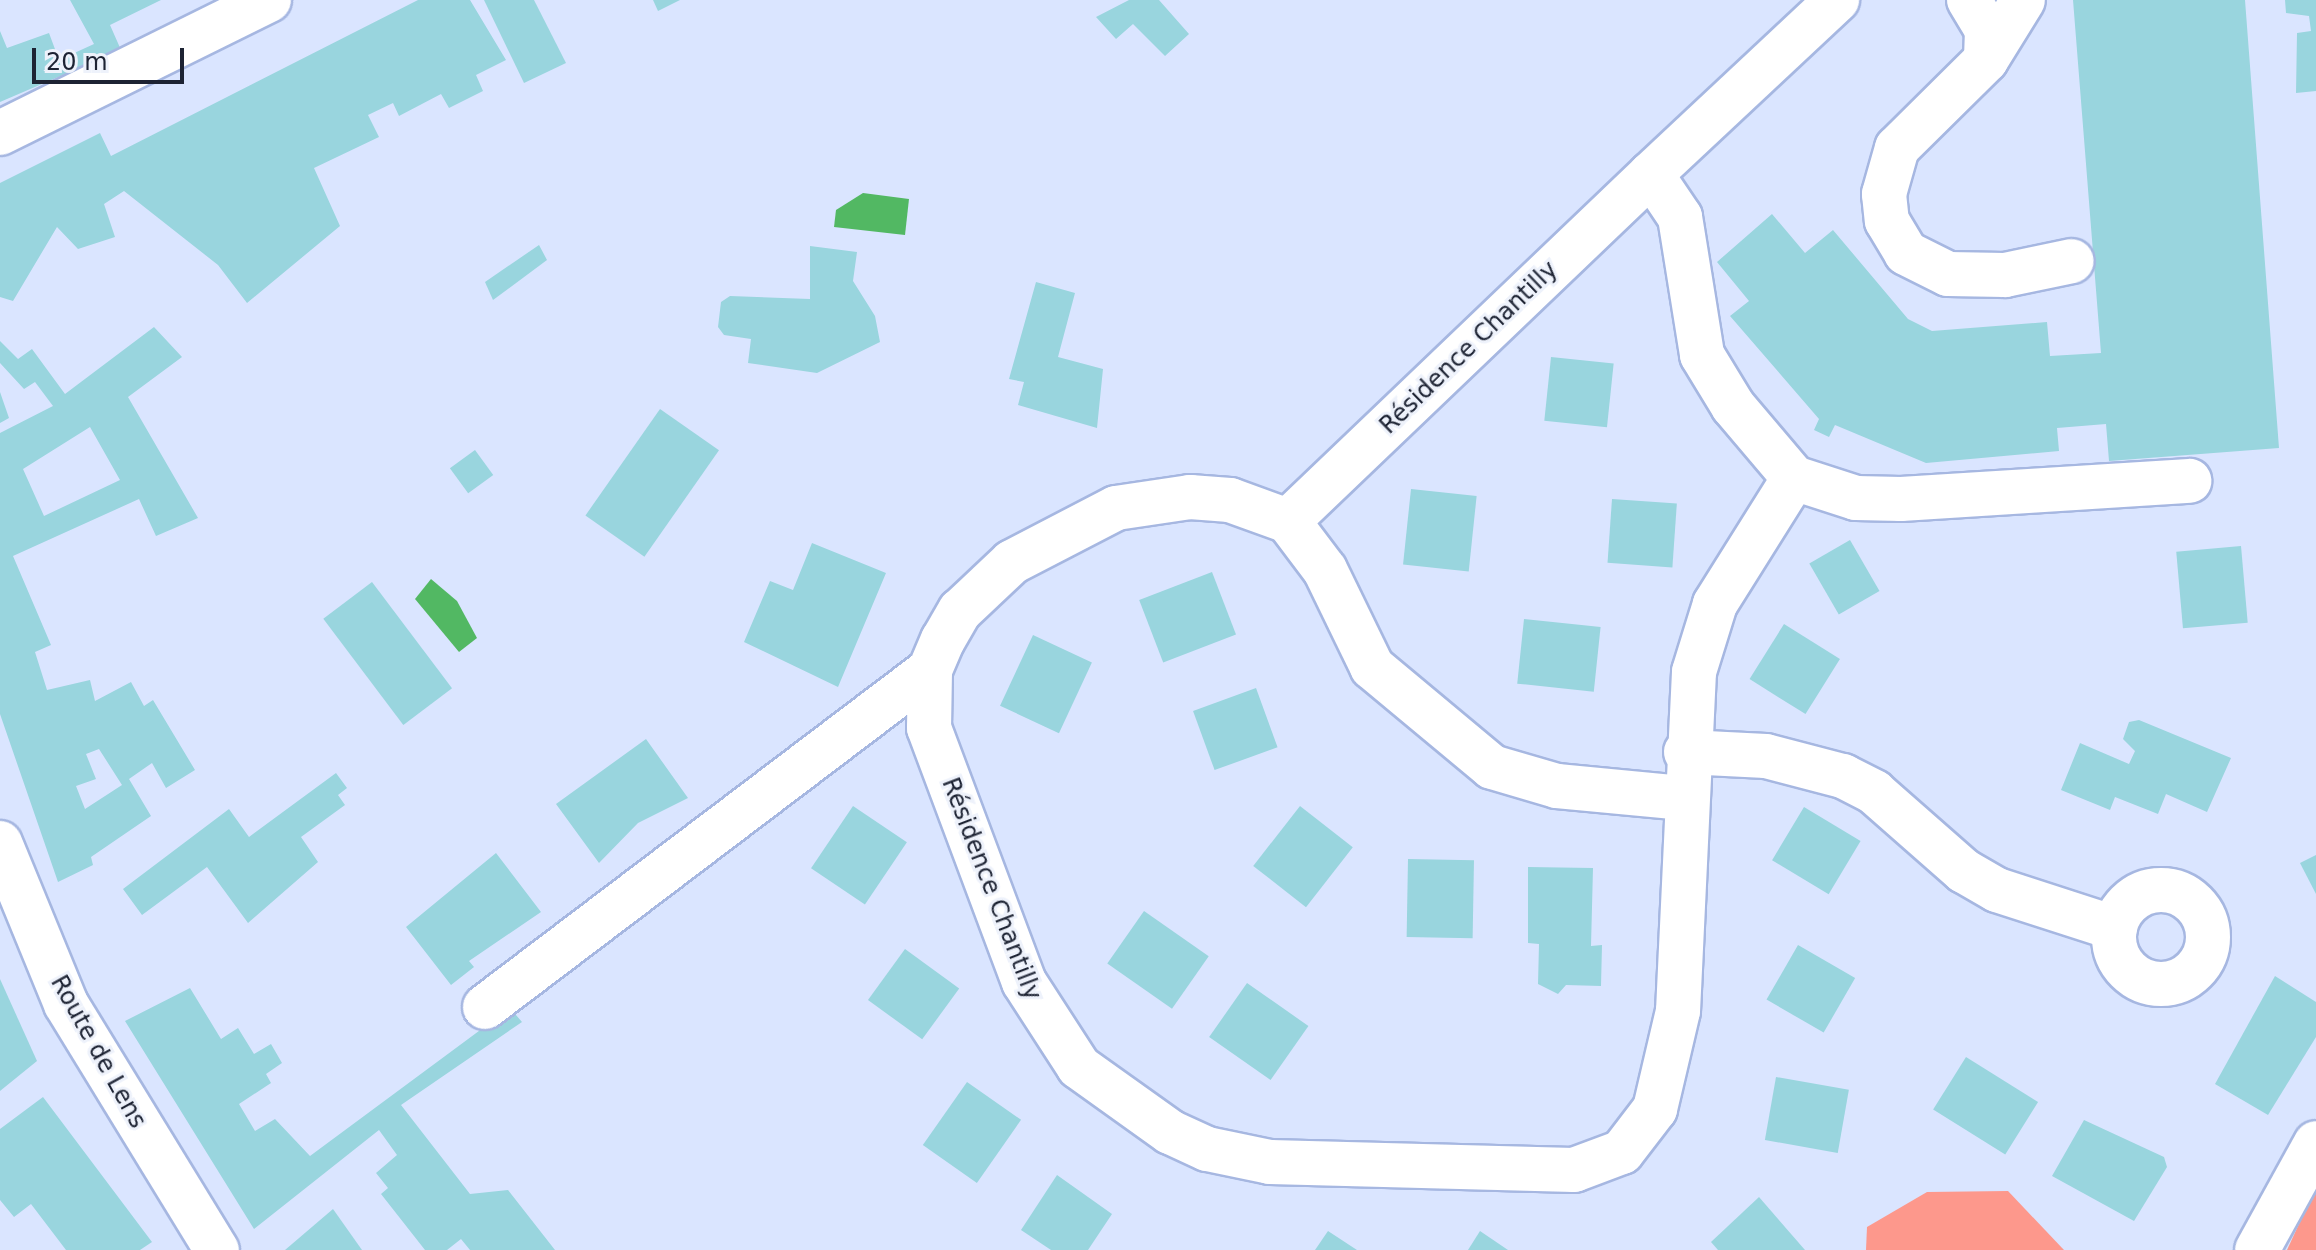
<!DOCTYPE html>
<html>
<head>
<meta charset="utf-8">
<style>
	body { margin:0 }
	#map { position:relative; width:2316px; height:1250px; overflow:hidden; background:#dae5ff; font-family:"DejaVu Sans",sans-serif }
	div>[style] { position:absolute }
	.green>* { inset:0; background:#fd988c }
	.water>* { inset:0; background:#52b863 }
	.building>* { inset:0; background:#99d5de; transform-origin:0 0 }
	.roads { filter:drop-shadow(2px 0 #a6b7e1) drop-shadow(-2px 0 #a6b7e1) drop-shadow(0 2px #a6b7e1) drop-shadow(0 -2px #a6b7e1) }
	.minor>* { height:44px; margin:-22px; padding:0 22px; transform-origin:22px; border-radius:22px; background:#fff }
	.minor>.ring { margin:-22px; padding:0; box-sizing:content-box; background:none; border:44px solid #fff; border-radius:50% }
	.major>* { height:44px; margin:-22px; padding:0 22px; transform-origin:22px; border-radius:22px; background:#fff }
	span { translate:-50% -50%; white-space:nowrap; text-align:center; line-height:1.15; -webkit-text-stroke:6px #eef2fb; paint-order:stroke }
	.street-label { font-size:24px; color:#1d2333 }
	.scale { position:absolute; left:32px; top:48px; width:152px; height:36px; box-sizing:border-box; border:4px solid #1d2333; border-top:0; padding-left:10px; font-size:24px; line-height:28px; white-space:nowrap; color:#1d2333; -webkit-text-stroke:6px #eef2fb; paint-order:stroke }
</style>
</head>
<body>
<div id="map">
	<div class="green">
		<div style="clip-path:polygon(2316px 1190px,2316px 1250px,2287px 1250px,2310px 1200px)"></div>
		<div style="clip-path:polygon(2008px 1191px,2064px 1250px,1866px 1250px,1867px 1227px,1927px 1192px)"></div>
	</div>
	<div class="water">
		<div style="clip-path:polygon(863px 193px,909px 199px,905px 235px,834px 227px,836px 210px)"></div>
		<div style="clip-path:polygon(431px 579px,457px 601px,477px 638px,459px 652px,415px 599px)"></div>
	</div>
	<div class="building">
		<div style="clip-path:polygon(70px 0,161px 0,110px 25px,121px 50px,0 102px,0 31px,7px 48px,49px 33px,59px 60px,94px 44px)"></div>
		<div style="clip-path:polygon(418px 0,470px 0,506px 60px,476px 75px,483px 91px,449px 108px,441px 94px,399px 116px,393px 103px,368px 115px,379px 137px,314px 168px,340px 226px,247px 303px,218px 265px,124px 191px,104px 204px,115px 237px,78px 249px,57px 227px,13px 301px,0 297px,0 183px,100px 133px,111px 156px)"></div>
		<div style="clip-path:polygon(484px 0,534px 0,566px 63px,524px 83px)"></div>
		<div style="clip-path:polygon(653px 0,680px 0,658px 11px)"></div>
		<div style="clip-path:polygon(1129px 0,1159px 0,1189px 34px,1165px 56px,1133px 24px,1116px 39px,1096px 17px)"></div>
		<div style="clip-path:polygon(2073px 0,2245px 0,2279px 448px,2109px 461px,2106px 424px,2057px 428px,2059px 451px,1926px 463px,1835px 425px,1829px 437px,1814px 430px,1819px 419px,1730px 316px,1749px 301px,1717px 262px,1772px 214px,1805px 253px,1833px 230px,1908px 319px,1932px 331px,2047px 322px,2050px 356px,2101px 353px)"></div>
		<div style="clip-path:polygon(2285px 0,2316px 0,2316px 91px,2296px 93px,2297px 33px,2311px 31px,2309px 16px,2286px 13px)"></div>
		<div style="clip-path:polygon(539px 245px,547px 260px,493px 300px,485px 282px)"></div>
		<div style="clip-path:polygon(810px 246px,857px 252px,853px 281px,875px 316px,880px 342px,817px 373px,748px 363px,751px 339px,724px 335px,718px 327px,721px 302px,730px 296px,810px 299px)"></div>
		<div style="clip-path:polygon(1036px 282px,1075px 293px,1058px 357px,1103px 369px,1097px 428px,1018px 405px,1024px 382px,1009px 379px)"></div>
		<div style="clip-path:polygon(evenodd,154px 327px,182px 357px,128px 397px,198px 518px,156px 536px,139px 499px,13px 556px,51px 645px,35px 652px,47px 690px,90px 680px,95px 701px,131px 682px,144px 706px,153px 700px,195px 770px,166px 788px,152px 763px,129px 779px,151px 816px,91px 857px,93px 865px,58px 882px,0 714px,0 433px,53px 406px,35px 382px,24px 389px,0 363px,0 341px,18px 359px,32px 349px,65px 394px,154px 327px,90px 427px,120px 480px,44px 516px,23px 469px,90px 427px,154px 327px,99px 749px,122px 785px,85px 809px,76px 786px,96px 779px,86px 754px,99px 749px)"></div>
		<div style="left:1551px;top:357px;width:63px;height:64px;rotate:6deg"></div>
		<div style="clip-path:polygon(0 392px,9px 418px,0 423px)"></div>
		<div style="left:660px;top:409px;width:72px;height:130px;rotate:35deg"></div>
		<div style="left:475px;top:450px;width:31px;height:31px;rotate:54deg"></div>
		<div style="left:1411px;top:489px;width:66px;height:76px;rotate:6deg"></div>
		<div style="left:1612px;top:499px;width:65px;height:64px;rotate:4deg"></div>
		<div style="left:1850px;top:540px;width:59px;height:47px;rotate:60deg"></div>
		<div style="clip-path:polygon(812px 543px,886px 573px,838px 687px,744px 642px,770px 581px,793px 590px)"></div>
		<div style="left:2241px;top:546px;width:77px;height:65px;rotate:85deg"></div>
		<div style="left:1212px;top:572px;width:67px;height:78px;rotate:69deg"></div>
		<div style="left:372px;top:582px;width:133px;height:61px;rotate:53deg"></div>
		<div style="left:1524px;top:619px;width:77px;height:65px;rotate:6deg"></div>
		<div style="left:1784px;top:624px;width:66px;height:65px;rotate:32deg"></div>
		<div style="left:1033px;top:635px;width:65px;height:78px;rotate:25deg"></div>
		<div style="left:1256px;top:688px;width:63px;height:67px;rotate:70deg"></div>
		<div style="clip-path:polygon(2139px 720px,2231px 758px,2207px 812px,2166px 794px,2158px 814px,2115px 797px,2110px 810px,2061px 790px,2080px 743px,2129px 764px,2135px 751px,2123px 739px,2129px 722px)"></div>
		<div style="clip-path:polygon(646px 739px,688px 798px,638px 823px,599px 863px,556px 804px)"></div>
		<div style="clip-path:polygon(336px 773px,347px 788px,338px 795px,345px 805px,301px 837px,318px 862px,248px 923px,207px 867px,142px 915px,123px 889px,229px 809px,249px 837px)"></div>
		<div style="left:853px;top:806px;width:65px;height:75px;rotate:34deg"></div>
		<div style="left:1300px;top:806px;width:67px;height:76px;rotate:38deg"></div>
		<div style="left:1804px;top:807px;width:66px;height:62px;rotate:31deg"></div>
		<div style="clip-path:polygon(496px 853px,541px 912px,469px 961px,474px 967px,451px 985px,406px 927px)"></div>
		<div style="clip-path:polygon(2316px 855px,2316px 894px,2300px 863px)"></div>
		<div style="left:1408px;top:859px;width:66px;height:78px;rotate:1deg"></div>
		<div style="clip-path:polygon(1528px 867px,1593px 868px,1591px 946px,1602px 945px,1601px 986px,1566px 985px,1558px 994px,1538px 984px,1539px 944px,1528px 943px)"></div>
		<div style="left:1144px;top:911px;width:79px;height:64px;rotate:35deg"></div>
		<div style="left:1798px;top:945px;width:66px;height:63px;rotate:30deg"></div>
		<div style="left:905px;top:949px;width:67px;height:63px;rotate:36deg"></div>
		<div style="clip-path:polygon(2275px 976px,2316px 1002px,2316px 1037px,2268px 1115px,2215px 1084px)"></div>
		<div style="clip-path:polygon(0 979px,37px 1061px,0 1091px)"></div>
		<div style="left:1247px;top:983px;width:75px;height:66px;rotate:35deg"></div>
		<div style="clip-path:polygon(190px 988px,221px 1039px,238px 1028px,254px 1054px,271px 1044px,282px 1063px,266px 1074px,271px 1083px,239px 1104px,255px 1131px,275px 1119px,310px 1156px,510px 1008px,522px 1022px,401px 1105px,470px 1194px,508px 1190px,555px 1250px,470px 1250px,461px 1239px,447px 1250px,425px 1250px,381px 1194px,388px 1188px,376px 1173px,397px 1155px,379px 1130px,254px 1229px,125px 1021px)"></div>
		<div style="left:1966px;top:1057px;width:85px;height:62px;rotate:32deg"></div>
		<div style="left:1776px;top:1077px;width:74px;height:64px;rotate:10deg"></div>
		<div style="left:967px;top:1082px;width:66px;height:77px;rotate:35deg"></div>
		<div style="clip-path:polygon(43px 1097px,152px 1242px,140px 1250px,66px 1250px,31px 1204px,14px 1217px,0 1200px,0 1129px)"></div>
		<div style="clip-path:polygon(2084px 1120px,2164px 1157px,2167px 1167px,2134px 1221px,2052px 1176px)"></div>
		<div style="clip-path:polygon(1057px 1175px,1112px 1214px,1088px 1250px,1051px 1250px,1021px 1230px)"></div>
		<div style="clip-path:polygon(1759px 1197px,1805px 1250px,1718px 1250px,1711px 1242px)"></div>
		<div style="clip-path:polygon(333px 1209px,362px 1250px,285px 1250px)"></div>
		<div style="clip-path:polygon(1328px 1231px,1357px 1250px,1315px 1250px)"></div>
		<div style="clip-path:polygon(1480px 1231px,1508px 1250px,1468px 1250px)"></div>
	</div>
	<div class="roads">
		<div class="minor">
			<div style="left:1969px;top:0;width:35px;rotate:59deg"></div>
			<div style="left:1987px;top:30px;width:30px;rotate:92deg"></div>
			<div style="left:1986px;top:60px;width:125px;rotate:135.3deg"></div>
			<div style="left:1897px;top:148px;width:48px;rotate:105.8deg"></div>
			<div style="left:1884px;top:194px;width:27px;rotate:84deg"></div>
			<div style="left:1887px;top:221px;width:37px;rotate:59deg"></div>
			<div style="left:1906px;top:253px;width:47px;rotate:26.6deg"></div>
			<div style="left:1948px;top:274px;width:57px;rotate:1deg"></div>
			<div style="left:2005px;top:275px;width:68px;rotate:-11.8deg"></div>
			<div style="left:1986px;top:60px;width:70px;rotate:-58.3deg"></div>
			<div style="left:0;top:133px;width:300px;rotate:-26.3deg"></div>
			<div style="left:1651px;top:174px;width:52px;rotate:56deg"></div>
			<div style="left:1680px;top:217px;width:140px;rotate:80.9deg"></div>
			<div style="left:1702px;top:355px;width:60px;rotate:58.7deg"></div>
			<div style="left:1733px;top:406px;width:94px;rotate:49.7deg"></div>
			<div style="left:1794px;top:478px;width:149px;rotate:122.1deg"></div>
			<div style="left:1715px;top:604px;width:71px;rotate:107.2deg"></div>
			<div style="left:1694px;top:672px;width:339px;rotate:92.7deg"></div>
			<div style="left:1678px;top:1011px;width:101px;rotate:103.2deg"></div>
			<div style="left:1655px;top:1109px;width:54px;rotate:127.5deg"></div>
			<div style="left:1622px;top:1152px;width:51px;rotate:159.4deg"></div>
			<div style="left:1574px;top:1170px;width:304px;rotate:-178.5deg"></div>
			<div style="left:1270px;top:1162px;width:64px;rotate:-168.3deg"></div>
			<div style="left:1207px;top:1149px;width:41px;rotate:-155.3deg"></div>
			<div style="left:1170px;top:1132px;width:112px;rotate:-144.5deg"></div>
			<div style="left:1079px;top:1067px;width:101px;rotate:-122.9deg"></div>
			<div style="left:1024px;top:982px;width:271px;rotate:-110.5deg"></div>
			<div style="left:929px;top:728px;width:58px;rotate:-89deg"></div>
			<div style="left:930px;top:670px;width:33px;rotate:-67deg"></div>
			<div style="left:943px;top:640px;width:34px;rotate:-60deg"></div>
			<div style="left:960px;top:611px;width:71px;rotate:-43.3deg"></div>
			<div style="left:1012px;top:562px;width:117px;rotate:-27.4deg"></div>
			<div style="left:1116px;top:508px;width:75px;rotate:-8.5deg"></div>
			<div style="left:1190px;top:497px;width:40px;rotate:4.3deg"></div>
			<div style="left:1230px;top:500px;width:62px;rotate:19.9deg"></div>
			<div style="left:1288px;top:521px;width:502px;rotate:-43.71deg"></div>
			<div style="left:1651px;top:174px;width:255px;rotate:-43.1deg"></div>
			<div style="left:1794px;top:478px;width:65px;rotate:17.9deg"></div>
			<div style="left:1856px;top:498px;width:45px;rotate:1.3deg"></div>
			<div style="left:1901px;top:499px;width:289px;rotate:-3.6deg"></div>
			<div style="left:1288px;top:521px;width:61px;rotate:52.9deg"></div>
			<div style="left:1325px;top:570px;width:108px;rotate:64.1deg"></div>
			<div style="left:1372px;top:667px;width:156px;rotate:39.8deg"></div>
			<div style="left:1492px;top:767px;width:68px;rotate:16.3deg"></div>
			<div style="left:1557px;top:786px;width:128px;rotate:5.4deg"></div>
			<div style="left:1686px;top:752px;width:80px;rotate:2.9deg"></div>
			<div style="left:1766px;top:756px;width:80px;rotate:14.6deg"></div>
			<div style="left:1843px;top:776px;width:35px;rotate:27deg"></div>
			<div style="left:1874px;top:792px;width:120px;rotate:41.3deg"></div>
			<div style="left:1964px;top:871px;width:38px;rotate:30deg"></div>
			<div style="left:1997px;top:890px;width:124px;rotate:17.9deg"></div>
			<div class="ring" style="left:2114px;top:890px;width:50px;height:50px"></div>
			<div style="left:485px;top:1007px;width:558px;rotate:-37.14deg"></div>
			<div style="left:2257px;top:1250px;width:122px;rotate:-61.1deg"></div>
		</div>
		<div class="major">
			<div style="left:0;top:843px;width:174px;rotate:67.7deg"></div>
			<div style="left:66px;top:1004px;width:289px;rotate:58.5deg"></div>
		</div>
	</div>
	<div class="street-label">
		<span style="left:1469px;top:348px;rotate:-44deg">Résidence Chantilly</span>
		<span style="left:991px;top:889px;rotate:69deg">Résidence Chantilly</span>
		<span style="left:98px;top:1052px;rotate:61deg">Route de Lens</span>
	</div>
	<div class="scale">20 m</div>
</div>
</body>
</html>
